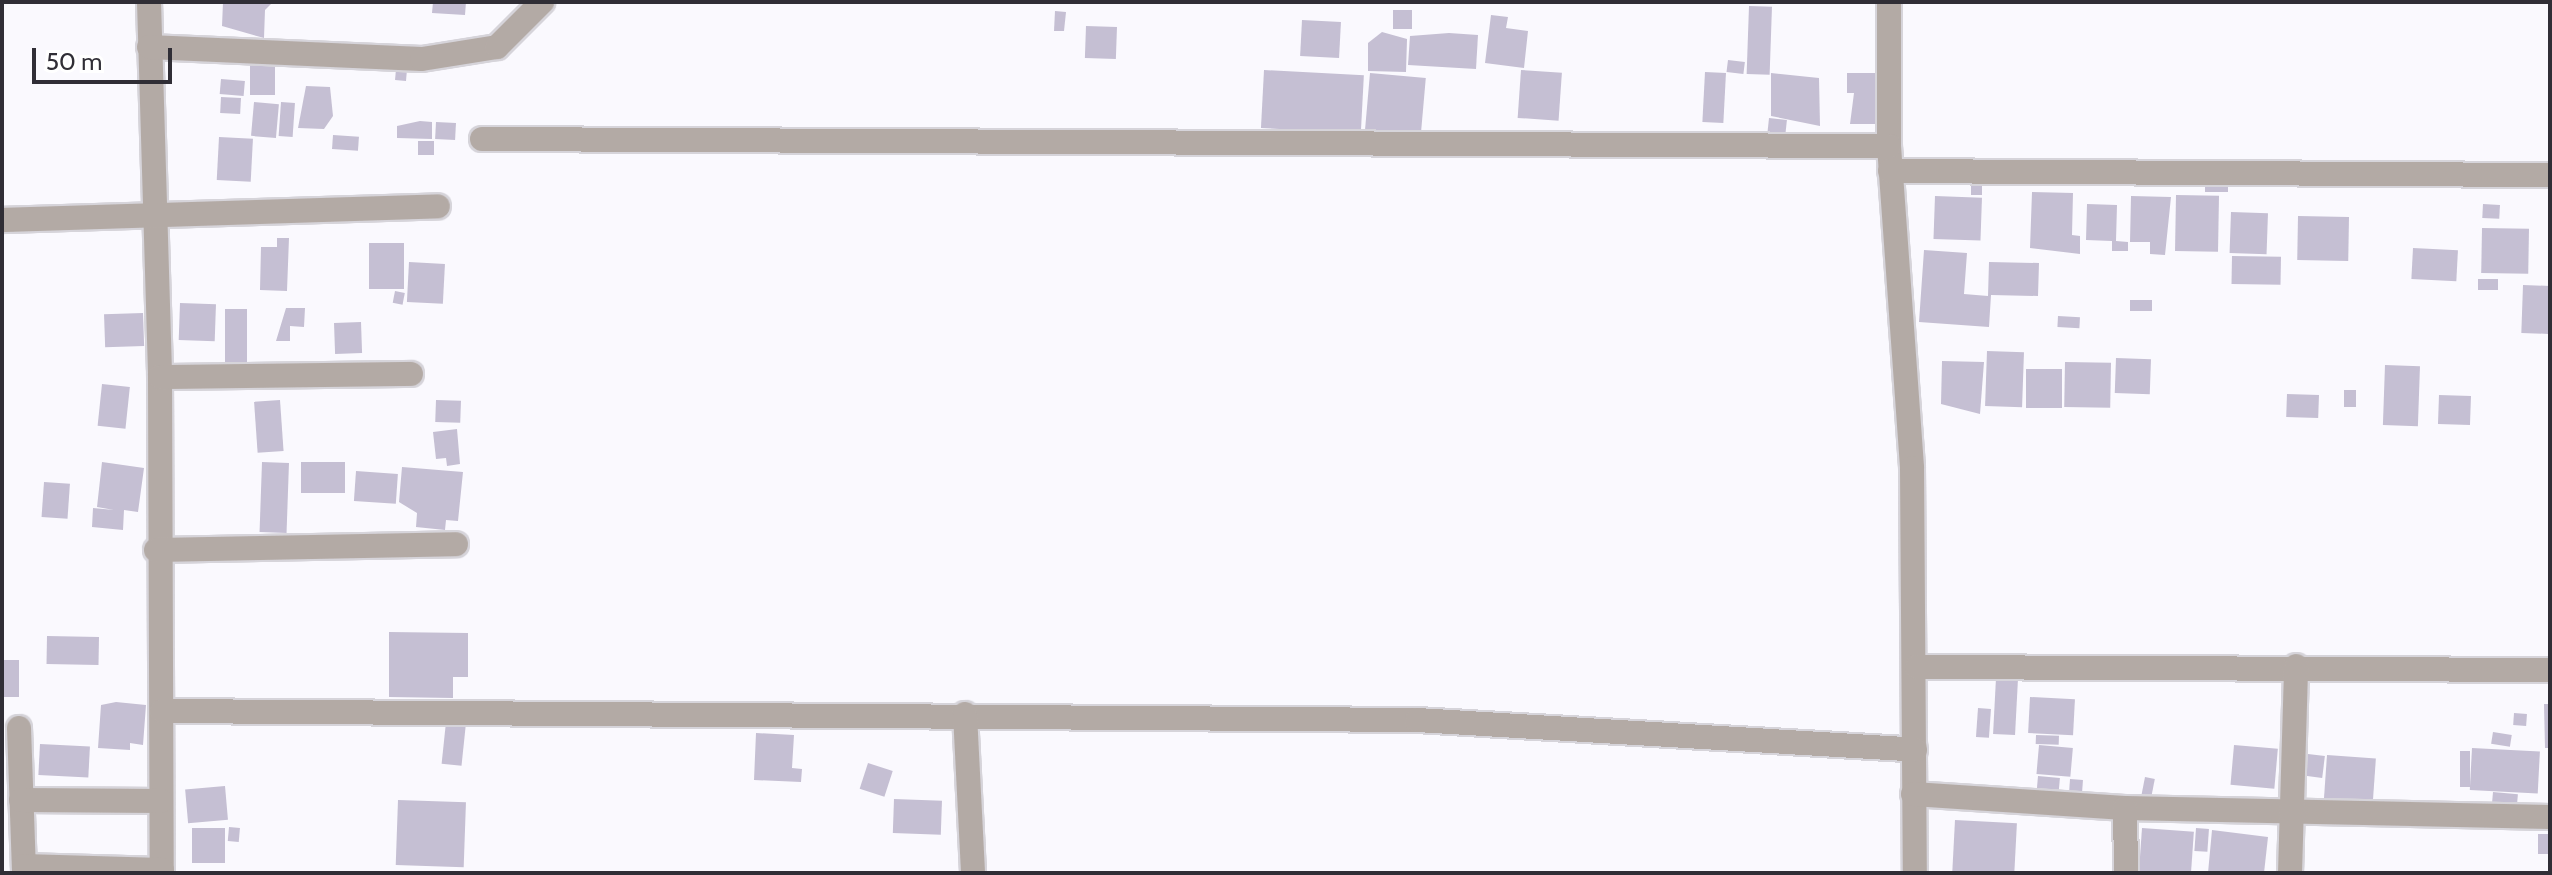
<!DOCTYPE html>
<html>
<head>
<meta charset="utf-8">
<style>
	body { margin:0 }
	#map { position:relative; width:2552px; height:875px; overflow:hidden; background:#faf9fe; font-family:Cabin,sans-serif }
	div>[style] { position:absolute }
	.building>* { inset:0; background:#c5bfd3; transform-origin:0 0 }
	.roads { filter:drop-shadow(2px 0 #d6d4da) drop-shadow(-2px 0 #d6d4da) drop-shadow(0 2px #d6d4da) drop-shadow(0 -2px #d6d4da) }
	.minor>* { height:24px; margin:-12px; padding:0 12px; transform-origin:12px; border-radius:12px; background:#b3aaa5 }
	span { translate:-50% -50%; white-space:nowrap; text-align:center; line-height:1.15; -webkit-text-stroke:7px #fff; paint-order:stroke }
	.frame { position:absolute; inset:0; border:4px solid #302e36; pointer-events:none }
	.scale { position:absolute; left:32px; top:48px; width:140px; height:36px; box-sizing:border-box; border:4px solid #302e36; border-top:0; padding-left:10px; font-size:24px; line-height:28px; white-space:nowrap; color:#302e36; -webkit-text-stroke:6px #fff; paint-order:stroke }
</style>
</head>
<body>
<div id="map">
	<div class="building">
		<div style="clip-path:polygon(223px 2px,273px 2px,265px 10px,264px 38px,222px 26px)"></div>
		<div style="clip-path:polygon(433px 2px,466px 2px,465px 15px,432px 13px)"></div>
		<div style="left:1749px;top:6px;width:23px;height:68px;rotate:2deg"></div>
		<div style="left:1393px;top:10px;width:19px;height:19px"></div>
		<div style="clip-path:polygon(1055px 11px,1066px 12px,1064px 31px,1054px 31px)"></div>
		<div style="clip-path:polygon(1491px 15px,1508px 17px,1506px 28px,1528px 31px,1524px 68px,1485px 63px)"></div>
		<div style="left:1302px;top:20px;width:39px;height:36px;rotate:3deg"></div>
		<div style="left:1086px;top:26px;width:31px;height:32px;rotate:2deg"></div>
		<div style="clip-path:polygon(1382px 32px,1407px 39px,1406px 72px,1368px 71px,1368px 43px)"></div>
		<div style="clip-path:polygon(1449px 33px,1478px 35px,1476px 69px,1408px 65px,1410px 36px)"></div>
		<div style="left:1728px;top:60px;width:17px;height:12px;rotate:7deg"></div>
		<div style="left:250px;top:64px;width:25px;height:31px"></div>
		<div style="left:396px;top:69px;width:11px;height:11px;rotate:5deg"></div>
		<div style="left:1264px;top:70px;width:100px;height:58px;rotate:3deg"></div>
		<div style="left:1521px;top:70px;width:41px;height:48px;rotate:4deg"></div>
		<div style="left:1705px;top:72px;width:21px;height:50px;rotate:3deg"></div>
		<div style="left:1370px;top:73px;width:56px;height:60px;rotate:5deg"></div>
		<div style="clip-path:polygon(1771px 73px,1819px 78px,1820px 126px,1771px 116px)"></div>
		<div style="clip-path:polygon(1847px 73px,1878px 73px,1879px 124px,1850px 124px,1854px 93px,1847px 93px)"></div>
		<div style="left:221px;top:79px;width:24px;height:15px;rotate:5deg"></div>
		<div style="clip-path:polygon(306px 86px,330px 87px,333px 116px,324px 129px,298px 128px)"></div>
		<div style="left:221px;top:97px;width:20px;height:16px;rotate:3deg"></div>
		<div style="left:254px;top:102px;width:25px;height:34px;rotate:5deg"></div>
		<div style="left:281px;top:102px;width:14px;height:34px;rotate:4deg"></div>
		<div style="left:1769px;top:118px;width:18px;height:19px;rotate:6deg"></div>
		<div style="clip-path:polygon(420px 121px,432px 122px,432px 139px,397px 138px,397px 126px)"></div>
		<div style="left:436px;top:122px;width:20px;height:17px;rotate:3deg"></div>
		<div style="left:333px;top:135px;width:26px;height:14px;rotate:4deg"></div>
		<div style="left:219px;top:137px;width:34px;height:43px;rotate:3deg"></div>
		<div style="left:418px;top:141px;width:16px;height:14px"></div>
		<div style="left:2205px;top:180px;width:23px;height:12px"></div>
		<div style="left:1971px;top:182px;width:11px;height:13px"></div>
		<div style="clip-path:polygon(2032px 192px,2073px 193px,2072px 235px,2080px 236px,2080px 254px,2030px 248px)"></div>
		<div style="left:2176px;top:195px;width:43px;height:56px;rotate:1deg"></div>
		<div style="left:1935px;top:196px;width:47px;height:43px;rotate:2deg"></div>
		<div style="clip-path:polygon(2131px 196px,2171px 197px,2165px 255px,2150px 254px,2150px 242px,2130px 242px)"></div>
		<div style="clip-path:polygon(2087px 204px,2117px 205px,2116px 241px,2128px 242px,2128px 251px,2112px 251px,2112px 241px,2086px 240px)"></div>
		<div style="left:2483px;top:204px;width:17px;height:14px;rotate:3deg"></div>
		<div style="left:2231px;top:212px;width:37px;height:41px;rotate:2deg"></div>
		<div style="left:2298px;top:216px;width:51px;height:44px;rotate:1deg"></div>
		<div style="left:2482px;top:228px;width:47px;height:45px;rotate:1deg"></div>
		<div style="clip-path:polygon(277px 238px,289px 238px,287px 291px,260px 290px,261px 247px,277px 247px)"></div>
		<div style="left:369px;top:243px;width:35px;height:46px"></div>
		<div style="left:2413px;top:248px;width:45px;height:31px;rotate:3deg"></div>
		<div style="clip-path:polygon(1924px 250px,1967px 253px,1964px 294px,1988px 296px,1989px 262px,2039px 263px,2038px 296px,1991px 295px,1989px 327px,1919px 322px)"></div>
		<div style="left:2232px;top:256px;width:49px;height:28px;rotate:1deg"></div>
		<div style="left:409px;top:262px;width:36px;height:40px;rotate:3deg"></div>
		<div style="left:2478px;top:279px;width:20px;height:11px"></div>
		<div style="left:2523px;top:285px;width:27px;height:48px;rotate:2deg"></div>
		<div style="left:395px;top:291px;width:10px;height:12px;rotate:11deg"></div>
		<div style="left:2130px;top:300px;width:22px;height:11px"></div>
		<div style="left:180px;top:303px;width:36px;height:37px;rotate:2deg"></div>
		<div style="clip-path:polygon(286px 308px,305px 308px,304px 327px,290px 326px,290px 341px,276px 341px)"></div>
		<div style="left:225px;top:309px;width:22px;height:53px"></div>
		<div style="left:143px;top:313px;width:33px;height:39px;rotate:88deg"></div>
		<div style="left:2058px;top:316px;width:22px;height:11px;rotate:3deg"></div>
		<div style="left:361px;top:322px;width:31px;height:27px;rotate:88deg"></div>
		<div style="left:1987px;top:351px;width:37px;height:55px;rotate:2deg"></div>
		<div style="left:2116px;top:358px;width:35px;height:35px;rotate:2deg"></div>
		<div style="clip-path:polygon(1942px 361px,1984px 362px,1980px 414px,1941px 404px)"></div>
		<div style="left:2065px;top:362px;width:46px;height:45px;rotate:1deg"></div>
		<div style="left:2385px;top:365px;width:35px;height:60px;rotate:2deg"></div>
		<div style="left:2026px;top:369px;width:36px;height:39px"></div>
		<div style="left:102px;top:384px;width:28px;height:42px;rotate:6deg"></div>
		<div style="left:2344px;top:390px;width:12px;height:17px"></div>
		<div style="left:2287px;top:394px;width:32px;height:23px;rotate:2deg"></div>
		<div style="left:2439px;top:395px;width:32px;height:29px;rotate:2deg"></div>
		<div style="left:280px;top:400px;width:51px;height:26px;rotate:86deg"></div>
		<div style="left:436px;top:400px;width:25px;height:22px;rotate:2deg"></div>
		<div style="clip-path:polygon(457px 429px,460px 464px,447px 466px,446px 458px,436px 459px,433px 432px)"></div>
		<div style="clip-path:polygon(102px 462px,144px 468px,138px 512px,124px 510px,123px 530px,92px 527px,93px 508px,114px 510px,97px 507px)"></div>
		<div style="left:262px;top:462px;width:27px;height:70px;rotate:2deg"></div>
		<div style="left:345px;top:462px;width:31px;height:44px;rotate:90deg"></div>
		<div style="clip-path:polygon(402px 467px,463px 472px,458px 521px,446px 520px,445px 530px,416px 527px,417px 513px,399px 502px)"></div>
		<div style="left:356px;top:471px;width:42px;height:30px;rotate:4deg"></div>
		<div style="left:44px;top:482px;width:26px;height:35px;rotate:4deg"></div>
		<div style="clip-path:polygon(389px 632px,468px 633px,468px 677px,453px 677px,453px 698px,389px 697px)"></div>
		<div style="left:47px;top:636px;width:52px;height:28px;rotate:1deg"></div>
		<div style="left:2px;top:660px;width:17px;height:37px"></div>
		<div style="left:1996px;top:678px;width:22px;height:56px;rotate:3deg"></div>
		<div style="left:2030px;top:697px;width:45px;height:36px;rotate:3deg"></div>
		<div style="clip-path:polygon(116px 702px,146px 705px,143px 745px,130px 743px,130px 750px,98px 748px,101px 705px)"></div>
		<div style="clip-path:polygon(2544px 704px,2550px 704px,2550px 748px,2545px 748px)"></div>
		<div style="left:1978px;top:708px;width:13px;height:29px;rotate:4deg"></div>
		<div style="left:2514px;top:713px;width:13px;height:12px;rotate:4deg"></div>
		<div style="left:446px;top:722px;width:20px;height:42px;rotate:6deg"></div>
		<div style="left:2493px;top:732px;width:19px;height:12px;rotate:9deg"></div>
		<div style="clip-path:polygon(756px 733px,794px 735px,792px 768px,802px 769px,801px 782px,754px 780px)"></div>
		<div style="left:2036px;top:735px;width:23px;height:9px;rotate:2deg"></div>
		<div style="left:40px;top:744px;width:50px;height:31px;rotate:3deg"></div>
		<div style="left:2039px;top:745px;width:34px;height:29px;rotate:5deg"></div>
		<div style="left:2234px;top:745px;width:44px;height:40px;rotate:5deg"></div>
		<div style="left:2472px;top:748px;width:68px;height:42px;rotate:3deg"></div>
		<div style="left:2460px;top:751px;width:10px;height:36px"></div>
		<div style="left:2308px;top:754px;width:17px;height:22px;rotate:7deg"></div>
		<div style="left:2327px;top:755px;width:49px;height:44px;rotate:4deg"></div>
		<div style="left:868px;top:763px;width:26px;height:27px;rotate:18deg"></div>
		<div style="left:2038px;top:776px;width:22px;height:18px;rotate:5deg"></div>
		<div style="left:2145px;top:777px;width:10px;height:22px;rotate:11deg"></div>
		<div style="left:2070px;top:779px;width:13px;height:18px;rotate:4deg"></div>
		<div style="left:225px;top:786px;width:34px;height:40px;rotate:85deg"></div>
		<div style="left:2493px;top:792px;width:25px;height:12px;rotate:5deg"></div>
		<div style="left:894px;top:799px;width:48px;height:34px;rotate:2deg"></div>
		<div style="left:398px;top:800px;width:68px;height:65px;rotate:2deg"></div>
		<div style="left:1955px;top:820px;width:62px;height:51px;rotate:3deg"></div>
		<div style="left:229px;top:827px;width:11px;height:14px;rotate:5deg"></div>
		<div style="left:192px;top:828px;width:33px;height:35px"></div>
		<div style="left:2142px;top:828px;width:52px;height:45px;rotate:4deg"></div>
		<div style="left:2196px;top:828px;width:13px;height:23px;rotate:4deg"></div>
		<div style="clip-path:polygon(2212px 830px,2268px 837px,2264px 873px,2208px 873px)"></div>
		<div style="left:2550px;top:834px;width:20px;height:12px;rotate:90deg"></div>
	</div>
	<div class="roads">
		<div class="minor">
			<div style="left:149px;top:2px;width:375px;rotate:88.3deg"></div>
			<div style="left:160px;top:377px;width:496px;rotate:89.8deg"></div>
			<div style="left:1889px;top:2px;width:144px;rotate:90deg"></div>
			<div style="left:1889px;top:146px;width:323px;rotate:85.9deg"></div>
			<div style="left:1912px;top:468px;width:405px;rotate:89.6deg"></div>
			<div style="left:149px;top:47px;width:273px;rotate:2.5deg"></div>
			<div style="left:422px;top:59px;width:76px;rotate:-9.1deg"></div>
			<div style="left:497px;top:47px;width:64px;rotate:-45deg"></div>
			<div style="left:482px;top:139px;width:1407px;rotate:0.29deg"></div>
			<div style="left:1890px;top:171px;width:660px;rotate:0.35deg"></div>
			<div style="left:2px;top:220px;width:436px;rotate:-1.8deg"></div>
			<div style="left:160px;top:377px;width:251px;rotate:-0.7deg"></div>
			<div style="left:156px;top:550px;width:300px;rotate:-1.1deg"></div>
			<div style="left:1917px;top:667px;width:633px;rotate:0.27deg"></div>
			<div style="left:162px;top:711px;width:1255px;rotate:0.41deg"></div>
			<div style="left:1417px;top:720px;width:499px;rotate:3.4deg"></div>
			<div style="left:965px;top:714px;width:159px;rotate:87.1deg"></div>
			<div style="left:19px;top:728px;width:145px;rotate:88deg"></div>
			<div style="left:1913px;top:794px;width:212px;rotate:3.8deg"></div>
			<div style="left:2125px;top:808px;width:425px;rotate:1.2deg"></div>
			<div style="left:21px;top:800px;width:140px;rotate:0.4deg"></div>
			<div style="left:2125px;top:808px;width:65px;rotate:89.1deg"></div>
			<div style="left:24px;top:866px;width:138px;rotate:1.7deg"></div>
			<div style="left:2290px;top:873px;width:207px;rotate:-88.3deg"></div>
		</div>
	</div>
	<div class="frame"></div>
	<div class="scale">50 m</div>
</div>
</body>
</html>
